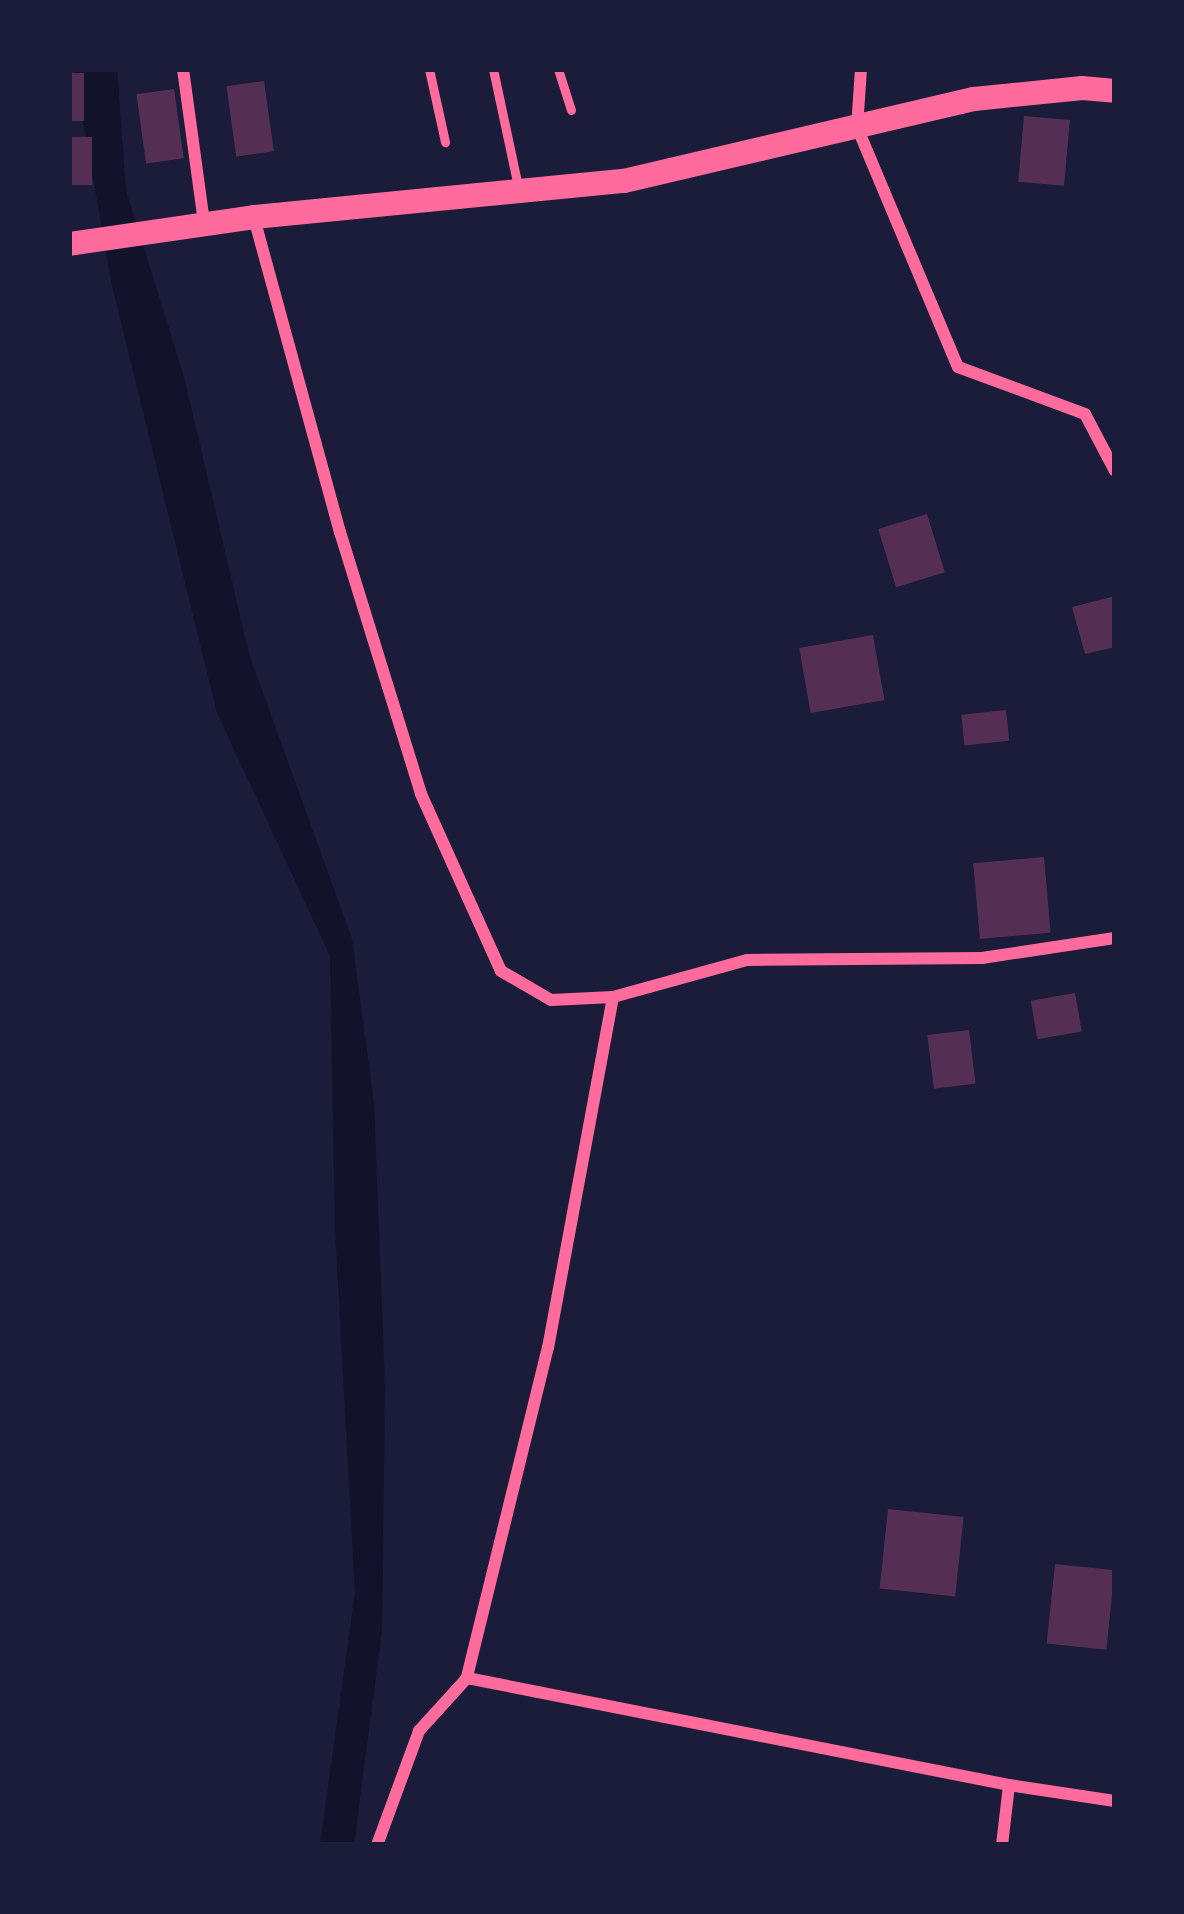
<!DOCTYPE html>
<html>
<head>
<meta charset="utf-8">
<style>
	body { margin:0 }
	#map { position:relative; width:1184px; height:1914px; overflow:hidden; background:#1b1b3a; font-family:"Crimson Pro",serif }
	div>[style] { position:absolute }
	.water>* { inset:0; background:#12122b }
	.building>* { inset:0; background:#542f53; transform-origin:0 0 }
	.service>* { height:9px; margin:-4.5px; padding:0 4.5px; transform-origin:4.5px; border-radius:4.5px; background:#ff6b9d }
	.minor>* { height:12px; margin:-6px; padding:0 6px; transform-origin:6px; border-radius:6px; background:#ff6b9d }
	.secondary>* { height:24px; margin:-12px; padding:0 12px; transform-origin:12px; border-radius:12px; background:#ff6b9d }
	span { translate:-50% -50%; white-space:nowrap; text-align:center; line-height:1.15; -webkit-text-stroke:10px #1b1b3a; paint-order:stroke }
	.frame { position:absolute; inset:0; border:72px solid #1b1b3a; pointer-events:none }
</style>
</head>
<body>
<div id="map">
	<div class="water">
		<div style="clip-path:polygon(74px 69px,117px 69px,126px 190px,184px 377px,249px 654px,352px 939px,374px 1103px,385px 1387px,382px 1630px,354px 1845px,320px 1845px,355px 1592px,335px 1229px,330px 956px,217px 713px,111px 281px)"></div>
	</div>
	<div class="building">
		<div style="left:69px;top:73px;width:15px;height:48px"></div>
		<div style="left:264px;top:81px;width:71px;height:38px;rotate:82deg"></div>
		<div style="left:174px;top:89px;width:70px;height:38px;rotate:82deg"></div>
		<div style="left:1024px;top:116px;width:46px;height:66px;rotate:5deg"></div>
		<div style="left:69px;top:137px;width:23px;height:48px"></div>
		<div style="left:927px;top:514px;width:61px;height:51px;rotate:73deg"></div>
		<div style="clip-path:polygon(1115px 596px,1115px 647px,1085px 654px,1072px 607px)"></div>
		<div style="left:873px;top:635px;width:66px;height:75px;rotate:80deg"></div>
		<div style="left:1006px;top:710px;width:31px;height:45px;rotate:84deg"></div>
		<div style="left:1044px;top:857px;width:76px;height:71px;rotate:85deg"></div>
		<div style="left:1075px;top:993px;width:39px;height:45px;rotate:80deg"></div>
		<div style="left:969px;top:1030px;width:54px;height:42px;rotate:83deg"></div>
		<div style="left:888px;top:1509px;width:76px;height:80px;rotate:6deg"></div>
		<div style="left:1055px;top:1564px;width:60px;height:80px;rotate:6deg"></div>
	</div>
	<div class="service">
		<div style="left:429px;top:69px;width:75px;rotate:77.6deg"></div>
		<div style="left:493px;top:69px;width:125px;rotate:78deg"></div>
		<div style="left:558px;top:69px;width:43px;rotate:72.4deg"></div>
	</div>
	<div class="minor">
		<div style="left:183px;top:69px;width:155px;rotate:82.2deg"></div>
		<div style="left:861px;top:69px;width:58px;rotate:93.9deg"></div>
		<div style="left:857px;top:127px;width:260px;rotate:67.2deg"></div>
		<div style="left:958px;top:367px;width:135px;rotate:20.3deg"></div>
		<div style="left:1085px;top:414px;width:64px;rotate:62.2deg"></div>
		<div style="left:254px;top:218px;width:326px;rotate:74.7deg"></div>
		<div style="left:340px;top:532px;width:274px;rotate:72.8deg"></div>
		<div style="left:421px;top:794px;width:194px;rotate:65.7deg"></div>
		<div style="left:501px;top:971px;width:58px;rotate:30.1deg"></div>
		<div style="left:551px;top:1000px;width:62px;rotate:-2.8deg"></div>
		<div style="left:613px;top:997px;width:356px;rotate:100.5deg"></div>
		<div style="left:548px;top:1347px;width:341px;rotate:103.8deg"></div>
		<div style="left:467px;top:1678px;width:72px;rotate:132.2deg"></div>
		<div style="left:419px;top:1731px;width:121px;rotate:110.2deg"></div>
		<div style="left:613px;top:997px;width:139px;rotate:-15.4deg"></div>
		<div style="left:747px;top:960px;width:235px;rotate:-0.5deg"></div>
		<div style="left:982px;top:958px;width:134px;rotate:-8.6deg"></div>
		<div style="left:467px;top:1678px;width:552px;rotate:11.17deg"></div>
		<div style="left:1002px;top:1845px;width:60px;rotate:-83.3deg"></div>
		<div style="left:1009px;top:1785px;width:107px;rotate:8.6deg"></div>
	</div>
	<div class="secondary">
		<div style="left:69px;top:244px;width:187px;rotate:-8.3deg"></div>
		<div style="left:254px;top:217px;width:372px;rotate:-5.6deg"></div>
		<div style="left:624px;top:181px;width:359px;rotate:-13.2deg"></div>
		<div style="left:974px;top:99px;width:109px;rotate:-5.8deg"></div>
		<div style="left:1082px;top:88px;width:33px;rotate:5deg"></div>
	</div>
	<div class="frame"></div>
</div>
</body>
</html>
